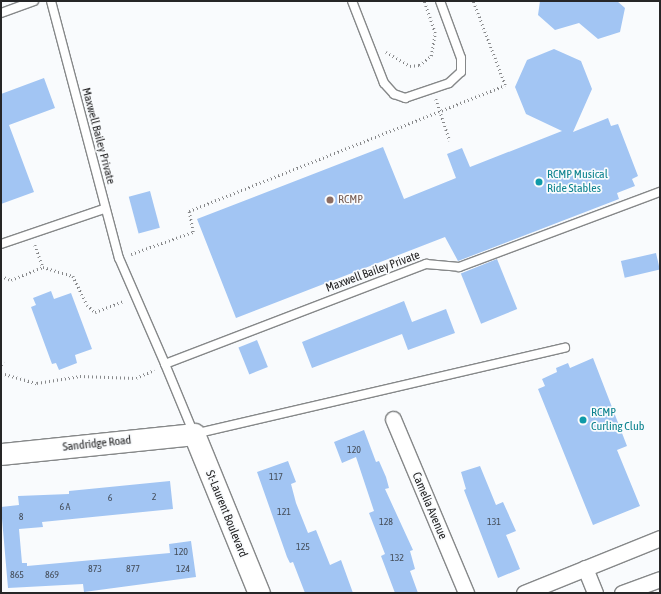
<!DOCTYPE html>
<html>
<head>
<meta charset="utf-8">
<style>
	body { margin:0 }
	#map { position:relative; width:661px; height:594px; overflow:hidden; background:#f9fbfd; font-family:"Asap Condensed",sans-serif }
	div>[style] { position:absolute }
	.building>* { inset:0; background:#a2c5f3; transform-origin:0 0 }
	.path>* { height:2.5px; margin-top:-1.25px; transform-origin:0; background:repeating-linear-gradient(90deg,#88898b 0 1px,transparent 0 4px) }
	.roads { filter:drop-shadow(1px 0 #868889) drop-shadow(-1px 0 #868889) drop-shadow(0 1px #868889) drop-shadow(0 -1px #868889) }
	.lane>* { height:8px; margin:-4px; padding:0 4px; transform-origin:4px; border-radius:4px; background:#fff }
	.street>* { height:15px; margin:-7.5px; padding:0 7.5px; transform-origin:7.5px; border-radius:7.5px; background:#fff }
	.secondary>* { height:21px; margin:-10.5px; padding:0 10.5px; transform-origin:10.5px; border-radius:10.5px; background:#fff }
	.dots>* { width:11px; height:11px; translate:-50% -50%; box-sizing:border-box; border:2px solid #f9fbfd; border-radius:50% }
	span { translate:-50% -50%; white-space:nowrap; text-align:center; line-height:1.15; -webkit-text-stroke:3.5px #f9fbfd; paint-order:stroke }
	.number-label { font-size:10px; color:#454e5a }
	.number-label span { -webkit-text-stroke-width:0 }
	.street-label { font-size:12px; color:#262627 }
	.culture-label { font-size:12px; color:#0d838f }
	.left { translate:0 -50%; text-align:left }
	.education-label { font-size:12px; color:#785e54 }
	.frame { position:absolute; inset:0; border:2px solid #262627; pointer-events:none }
</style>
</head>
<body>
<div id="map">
	<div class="building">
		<div style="clip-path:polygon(540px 1px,617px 1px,625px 8px,620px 32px,598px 39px,579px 23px,555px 30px,538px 15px)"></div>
		<div style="clip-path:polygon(554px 49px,581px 61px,592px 89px,573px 132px,608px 118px,611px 126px,618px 124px,638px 176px,632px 179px,635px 186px,617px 193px,619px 199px,458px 261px,445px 237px,236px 318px,197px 219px,383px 147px,404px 199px,456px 178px,447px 154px,462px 148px,470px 167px,562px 131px,526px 114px,515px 87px,527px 60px)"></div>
		<div style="clip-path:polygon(44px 78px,55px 108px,9px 125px,34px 192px,1px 204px,1px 94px)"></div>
		<div style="left:150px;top:191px;width:38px;height:22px;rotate:75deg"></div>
		<div style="left:656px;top:253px;width:17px;height:36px;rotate:77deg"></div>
		<div style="left:497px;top:259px;width:54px;height:39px;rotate:68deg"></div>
		<div style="clip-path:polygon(51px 291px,54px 299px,71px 293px,92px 349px,75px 355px,77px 363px,59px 370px,56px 363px,52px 364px,31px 307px,36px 305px,33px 298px)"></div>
		<div style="clip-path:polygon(404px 301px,412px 322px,446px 309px,455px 333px,408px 350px,402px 334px,312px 368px,302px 342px)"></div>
		<div style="left:257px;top:340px;width:29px;height:20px;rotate:68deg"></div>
		<div style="clip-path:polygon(593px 358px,627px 446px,617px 450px,640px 506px,593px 525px,538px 389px,545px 386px,542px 379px,557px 372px,556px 368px,568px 363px,570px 368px)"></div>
		<div style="clip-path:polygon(364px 430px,376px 462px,379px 461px,386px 477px,389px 488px,385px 489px,413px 550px,410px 551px,415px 569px,410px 571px,418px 593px,395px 593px,381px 556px,385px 554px,369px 513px,374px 511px,356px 457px,342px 463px,334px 442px)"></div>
		<div style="clip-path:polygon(288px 461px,296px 482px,291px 484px,296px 503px,308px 533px,316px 530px,330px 565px,341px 560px,353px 593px,305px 593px,293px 562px,290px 563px,287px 557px,257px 472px)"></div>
		<div style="clip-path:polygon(480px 466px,496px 505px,503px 502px,516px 531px,506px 535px,520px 569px,498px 578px,464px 490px,466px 489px,461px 472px)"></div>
		<div style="clip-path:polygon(170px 481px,173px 509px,42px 522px,43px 527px,19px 529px,22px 563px,27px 563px,27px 566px,170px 553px,169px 544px,191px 541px,196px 577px,84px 592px,83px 584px,8px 588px,1px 507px,19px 505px,18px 496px,69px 494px,69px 491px)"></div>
	</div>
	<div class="path">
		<div style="left:386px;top:52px;width:28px;rotate:30deg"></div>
		<div style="left:410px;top:66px;width:9px;rotate:-6deg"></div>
		<div style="left:419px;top:65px;width:15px;rotate:-37deg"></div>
		<div style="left:431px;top:56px;width:23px;rotate:-80deg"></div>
		<div style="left:435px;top:33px;width:34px;rotate:-109deg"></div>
		<div style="left:436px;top:99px;width:44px;rotate:71.6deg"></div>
		<div style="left:35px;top:245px;width:23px;rotate:70deg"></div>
		<div style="left:131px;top:254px;width:66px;rotate:-19.5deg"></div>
		<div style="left:193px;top:232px;width:21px;rotate:-101deg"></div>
		<div style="left:189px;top:211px;width:340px;rotate:-21.7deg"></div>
		<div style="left:505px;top:85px;width:90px;rotate:-110.9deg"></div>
		<div style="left:1px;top:276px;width:11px;rotate:22deg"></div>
		<div style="left:11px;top:280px;width:35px;rotate:-22deg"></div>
		<div style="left:43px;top:267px;width:31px;rotate:17deg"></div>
		<div style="left:73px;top:276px;width:32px;rotate:64deg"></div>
		<div style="left:87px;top:305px;width:11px;rotate:41deg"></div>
		<div style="left:95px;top:312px;width:31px;rotate:-21deg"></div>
		<div style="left:1px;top:365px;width:4px;rotate:-56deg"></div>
		<div style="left:1px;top:373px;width:37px;rotate:16deg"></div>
		<div style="left:37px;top:383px;width:44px;rotate:-9.2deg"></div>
		<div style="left:80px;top:376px;width:56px;rotate:2deg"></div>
		<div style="left:136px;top:378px;width:20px;rotate:-24deg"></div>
	</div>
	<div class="roads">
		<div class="lane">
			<div style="left:51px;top:1px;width:266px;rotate:75.2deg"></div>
			<div style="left:119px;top:258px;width:116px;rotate:66.5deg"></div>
			<div style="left:165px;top:364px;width:280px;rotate:-21deg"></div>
			<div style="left:426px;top:264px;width:33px;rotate:5deg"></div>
			<div style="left:459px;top:267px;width:215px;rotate:-20.5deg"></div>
			<div style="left:352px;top:1px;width:88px;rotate:68.7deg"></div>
			<div style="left:384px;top:83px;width:15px;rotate:48deg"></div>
			<div style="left:394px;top:94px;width:12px;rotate:20deg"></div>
			<div style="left:405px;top:98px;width:46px;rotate:-18.8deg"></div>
			<div style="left:449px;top:83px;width:16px;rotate:-43deg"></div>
			<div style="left:461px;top:72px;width:14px;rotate:-90deg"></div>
			<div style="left:461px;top:58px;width:61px;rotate:-110.2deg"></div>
			<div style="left:1px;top:13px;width:35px;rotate:-20deg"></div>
			<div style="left:1px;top:244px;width:109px;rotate:-18.8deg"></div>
			<div style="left:165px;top:364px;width:76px;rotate:67.5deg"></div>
			<div style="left:194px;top:434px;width:381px;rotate:-13.1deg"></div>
		</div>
		<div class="street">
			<div style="left:393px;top:419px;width:189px;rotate:67.2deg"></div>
			<div style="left:585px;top:568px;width:27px;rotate:68deg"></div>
			<div style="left:524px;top:593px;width:147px;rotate:-22deg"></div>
			<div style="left:622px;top:593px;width:40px;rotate:-20.2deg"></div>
		</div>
		<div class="secondary">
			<div style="left:1px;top:454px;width:194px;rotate:-5.9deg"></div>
			<div style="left:194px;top:434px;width:172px;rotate:67.8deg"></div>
		</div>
	</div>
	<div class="dots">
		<div style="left:539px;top:182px;background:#0f9aa8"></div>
		<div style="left:330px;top:200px;background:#8d6e63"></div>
		<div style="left:583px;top:420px;background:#0f9aa8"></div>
	</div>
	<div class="number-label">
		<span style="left:354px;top:450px">120</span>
		<span style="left:276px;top:477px">117</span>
		<span style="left:154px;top:497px">2</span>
		<span style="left:110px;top:498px">6</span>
		<span style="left:65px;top:507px">6 A</span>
		<span style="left:284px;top:512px">121</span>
		<span style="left:21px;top:517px">8</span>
		<span style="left:386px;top:522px">128</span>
		<span style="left:494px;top:522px">131</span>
		<span style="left:303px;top:547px">125</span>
		<span style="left:181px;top:552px">120</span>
		<span style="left:397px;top:558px">132</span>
		<span style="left:95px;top:569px">873</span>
		<span style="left:133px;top:569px">877</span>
		<span style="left:183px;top:569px">124</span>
		<span style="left:17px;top:575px">865</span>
		<span style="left:52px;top:575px">869</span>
	</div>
	<div class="street-label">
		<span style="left:98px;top:136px;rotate:75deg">Maxwell Bailey Private</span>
		<span style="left:373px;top:272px;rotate:-20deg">Maxwell Bailey Private</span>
		<span style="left:97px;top:444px;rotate:-6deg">Sandridge Road</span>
		<span style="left:429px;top:506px;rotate:67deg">Camelia Avenue</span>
		<span style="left:226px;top:514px;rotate:68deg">St-Laurent Boulevard</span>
	</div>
	<div class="culture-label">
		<span class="left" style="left:547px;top:182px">RCMP Musical<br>Ride Stables</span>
		<span class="left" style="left:591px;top:420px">RCMP<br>Curling Club</span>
	</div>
	<div class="education-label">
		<span class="left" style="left:338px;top:200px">RCMP</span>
	</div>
	<div class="frame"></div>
</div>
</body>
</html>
